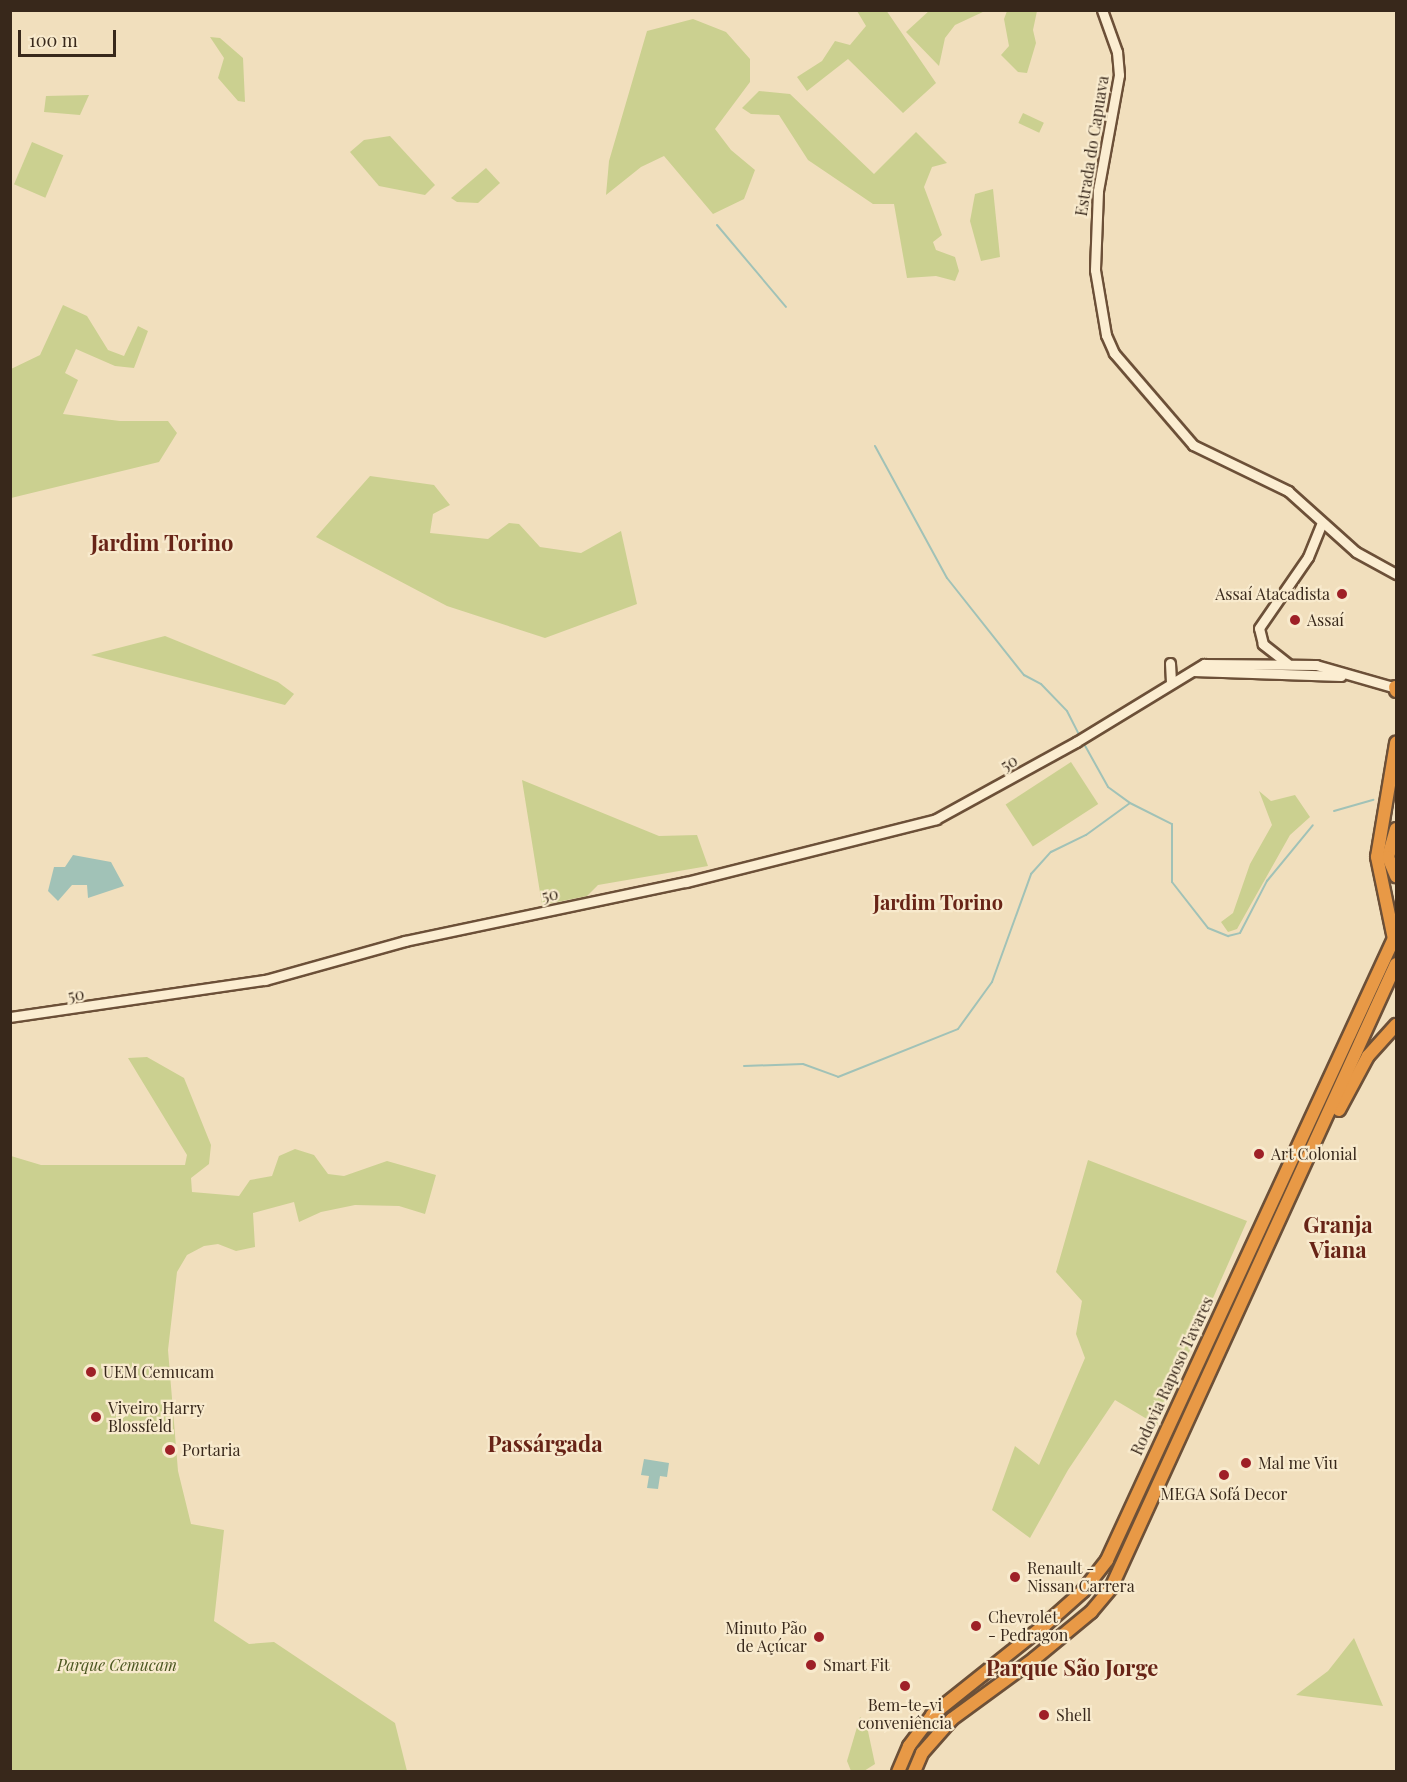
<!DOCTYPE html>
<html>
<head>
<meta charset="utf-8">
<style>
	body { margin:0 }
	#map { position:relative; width:1407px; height:1782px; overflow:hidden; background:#f1dfbd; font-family:"Playfair Display",serif }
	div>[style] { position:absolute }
	.green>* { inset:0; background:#cbd090; transform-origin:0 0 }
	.water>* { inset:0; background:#a1c2b7 }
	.stream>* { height:2px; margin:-1px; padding:0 1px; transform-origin:1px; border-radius:1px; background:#a1c2b7 }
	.roads { filter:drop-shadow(2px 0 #6c5038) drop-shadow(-2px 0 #6c5038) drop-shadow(0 2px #6c5038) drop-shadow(0 -2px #6c5038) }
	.secondary>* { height:9px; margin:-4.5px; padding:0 4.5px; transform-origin:4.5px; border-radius:4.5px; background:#fbedd1 }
	.highway>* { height:12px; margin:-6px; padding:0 6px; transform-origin:6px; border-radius:6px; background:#e89946 }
	.dots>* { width:16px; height:16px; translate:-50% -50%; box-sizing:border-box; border:3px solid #f8eacd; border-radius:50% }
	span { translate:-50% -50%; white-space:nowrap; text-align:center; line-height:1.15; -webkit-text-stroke:4.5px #f8eacd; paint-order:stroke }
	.street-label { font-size:16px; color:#38281b }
	.poi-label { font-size:16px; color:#38281b }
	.right { translate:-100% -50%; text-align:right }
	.left { translate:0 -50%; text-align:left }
	.park-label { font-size:16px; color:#4b5620; font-style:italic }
	.quarter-label { font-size:20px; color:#682417; font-weight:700 }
	.district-label { font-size:22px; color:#682417; font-weight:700 }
	.frame { position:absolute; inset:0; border:12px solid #38281b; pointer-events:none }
	.scale { position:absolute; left:18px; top:30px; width:98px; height:27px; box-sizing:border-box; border:3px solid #38281b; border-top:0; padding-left:8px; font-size:18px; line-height:21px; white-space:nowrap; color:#38281b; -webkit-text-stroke:4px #f8eacd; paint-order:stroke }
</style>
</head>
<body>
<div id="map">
	<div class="green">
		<div style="clip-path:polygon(886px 10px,936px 83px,903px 113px,848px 59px,807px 91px,797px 77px,822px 61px,835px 41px,850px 45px,866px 26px,857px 11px)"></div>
		<div style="clip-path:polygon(930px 10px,985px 11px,955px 25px,945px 38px,939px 66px,906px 32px)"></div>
		<div style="clip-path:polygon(1007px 11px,1037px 11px,1033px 30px,1036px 43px,1027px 73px,1018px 72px,1001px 55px,1009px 46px,1004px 19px)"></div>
		<div style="clip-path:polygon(693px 19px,726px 32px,750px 59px,750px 82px,715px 129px,731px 150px,755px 170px,744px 199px,713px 214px,664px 156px,641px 167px,606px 195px,609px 161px,647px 31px)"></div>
		<div style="clip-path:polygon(210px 37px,220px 38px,243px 58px,245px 102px,238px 101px,218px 78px,224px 58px)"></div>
		<div style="clip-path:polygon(759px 91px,790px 94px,874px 174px,916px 132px,947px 163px,932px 167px,924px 187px,942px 235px,933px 242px,936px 250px,955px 257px,959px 271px,955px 281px,936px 276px,907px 278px,894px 204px,873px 204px,808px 160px,779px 115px,751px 114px,742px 108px)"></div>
		<div style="clip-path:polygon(89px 95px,80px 115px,44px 112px,46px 96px)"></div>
		<div style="left:1023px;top:113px;width:23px;height:11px;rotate:25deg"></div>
		<div style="clip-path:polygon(390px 136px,435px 185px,425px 195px,379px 186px,350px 152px,364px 140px)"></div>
		<div style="left:32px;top:142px;width:34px;height:46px;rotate:23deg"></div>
		<div style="clip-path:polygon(486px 168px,500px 183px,478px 203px,457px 202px,451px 198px)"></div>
		<div style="clip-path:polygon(993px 189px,1000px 257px,981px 261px,970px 221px,975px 194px)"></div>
		<div style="clip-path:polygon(63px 305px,87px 316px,108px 350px,124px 356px,138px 326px,148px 331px,134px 368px,115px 366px,76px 349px,65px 373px,78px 380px,63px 414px,120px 421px,168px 421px,177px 433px,159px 462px,11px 498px,11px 369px,40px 355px)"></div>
		<div style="clip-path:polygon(370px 476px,434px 485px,450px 505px,433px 514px,430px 533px,488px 539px,509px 523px,519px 524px,540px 547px,581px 553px,621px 531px,637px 604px,545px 638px,447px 606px,316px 537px)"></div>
		<div style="clip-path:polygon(165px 636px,278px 682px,294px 694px,285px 705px,91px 655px)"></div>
		<div style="left:1071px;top:762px;width:50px;height:78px;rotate:57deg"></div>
		<div style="clip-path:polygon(522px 780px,659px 836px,697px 835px,708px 866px,598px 885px,587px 896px,542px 905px)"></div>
		<div style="clip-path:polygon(1259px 791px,1271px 801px,1295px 795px,1310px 817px,1290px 835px,1237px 929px,1228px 932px,1221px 922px,1233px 913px,1250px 864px,1272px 825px)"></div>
		<div style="clip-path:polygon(147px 1057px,184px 1078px,211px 1145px,209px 1164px,191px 1178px,192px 1192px,239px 1196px,250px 1180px,272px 1176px,279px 1156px,295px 1149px,314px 1155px,328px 1174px,344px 1176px,387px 1161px,436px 1175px,425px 1214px,399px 1206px,355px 1205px,321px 1212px,299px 1222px,294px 1202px,253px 1213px,255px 1247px,236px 1251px,218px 1244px,204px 1246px,187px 1255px,177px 1272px,168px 1350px,178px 1471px,191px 1524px,224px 1530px,214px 1621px,249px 1644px,274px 1642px,395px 1723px,407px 1771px,11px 1771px,11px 1156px,41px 1165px,185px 1165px,187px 1155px,128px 1058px)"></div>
		<div style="clip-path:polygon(1088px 1160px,1247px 1221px,1157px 1425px,1115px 1400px,1068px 1470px,1030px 1538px,992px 1510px,1015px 1446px,1039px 1465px,1085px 1358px,1076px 1334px,1082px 1301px,1056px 1272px)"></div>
		<div style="clip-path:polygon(1354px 1638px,1383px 1706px,1296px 1695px,1328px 1671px)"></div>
		<div style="clip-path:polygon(860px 1717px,866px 1722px,875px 1764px,864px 1771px,851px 1771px,847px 1761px)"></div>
	</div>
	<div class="water">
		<div style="clip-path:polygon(73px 855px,111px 862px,124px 886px,88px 898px,87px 885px,72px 885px,58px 901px,48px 891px,54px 867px,65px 867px)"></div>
		<div style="clip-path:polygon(644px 1459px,669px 1463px,667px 1477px,660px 1476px,658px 1489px,647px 1488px,649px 1476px,641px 1475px)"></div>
	</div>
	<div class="stream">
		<div style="left:717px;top:225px;width:107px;rotate:49.9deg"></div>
		<div style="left:875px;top:446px;width:150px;rotate:61.4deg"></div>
		<div style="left:947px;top:578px;width:124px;rotate:51.6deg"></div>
		<div style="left:1024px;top:675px;width:19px;rotate:28deg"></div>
		<div style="left:1041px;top:684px;width:37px;rotate:46deg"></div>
		<div style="left:1067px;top:711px;width:29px;rotate:63deg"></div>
		<div style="left:1083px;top:742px;width:51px;rotate:60.9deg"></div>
		<div style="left:1108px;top:787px;width:27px;rotate:36deg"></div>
		<div style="left:1334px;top:811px;width:41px;rotate:-15.8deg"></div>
		<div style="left:744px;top:1066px;width:59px;rotate:-1.9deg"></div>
		<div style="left:803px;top:1064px;width:37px;rotate:20deg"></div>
		<div style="left:838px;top:1077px;width:129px;rotate:-21.8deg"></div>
		<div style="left:958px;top:1029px;width:58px;rotate:-54.1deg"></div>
		<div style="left:992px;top:982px;width:115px;rotate:-70.1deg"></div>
		<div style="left:1031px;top:874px;width:30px;rotate:-48deg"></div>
		<div style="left:1051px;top:852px;width:39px;rotate:-26deg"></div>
		<div style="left:1086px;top:835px;width:54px;rotate:-36deg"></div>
		<div style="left:1130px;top:803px;width:47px;rotate:26.6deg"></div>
		<div style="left:1172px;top:824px;width:58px;rotate:90deg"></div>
		<div style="left:1172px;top:882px;width:58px;rotate:52deg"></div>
		<div style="left:1208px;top:928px;width:22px;rotate:22deg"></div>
		<div style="left:1228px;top:936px;width:12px;rotate:-14deg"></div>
		<div style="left:1240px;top:933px;width:59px;rotate:-62.6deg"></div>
		<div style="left:1267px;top:881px;width:72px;rotate:-50.6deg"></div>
	</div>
	<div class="roads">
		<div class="secondary">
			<div style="left:1102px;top:10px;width:45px;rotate:70.3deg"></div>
			<div style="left:1117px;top:52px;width:23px;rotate:85deg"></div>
			<div style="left:1119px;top:75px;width:118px;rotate:100.3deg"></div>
			<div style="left:1098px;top:191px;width:79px;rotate:92.2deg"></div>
			<div style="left:1095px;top:270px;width:66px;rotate:80.4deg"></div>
			<div style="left:1106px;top:335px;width:20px;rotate:66deg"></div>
			<div style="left:1114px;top:353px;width:121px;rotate:49.3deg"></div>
			<div style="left:1193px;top:445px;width:106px;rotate:25.8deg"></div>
			<div style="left:1288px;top:491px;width:91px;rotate:41.9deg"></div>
			<div style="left:1356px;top:552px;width:46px;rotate:28.8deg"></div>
			<div style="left:1170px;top:663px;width:20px;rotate:87deg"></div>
			<div style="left:1287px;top:663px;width:31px;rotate:-142deg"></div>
			<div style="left:1263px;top:644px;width:16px;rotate:-104deg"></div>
			<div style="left:1259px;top:628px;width:86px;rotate:-55.4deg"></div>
			<div style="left:1308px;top:557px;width:37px;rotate:-68deg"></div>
			<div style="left:1193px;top:671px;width:148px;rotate:1.9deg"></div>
			<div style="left:10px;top:1017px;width:258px;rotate:-8.3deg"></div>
			<div style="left:265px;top:980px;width:145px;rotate:-15.6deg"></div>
			<div style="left:405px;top:941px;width:287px;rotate:-11.9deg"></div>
			<div style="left:686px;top:882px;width:258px;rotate:-14.1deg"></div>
			<div style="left:936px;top:819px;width:160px;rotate:-28.8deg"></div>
			<div style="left:1076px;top:742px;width:150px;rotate:-31.4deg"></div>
			<div style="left:1204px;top:664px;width:112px;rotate:0.5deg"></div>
			<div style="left:1316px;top:665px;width:83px;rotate:16deg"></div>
		</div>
		<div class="highway">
			<div style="left:1395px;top:687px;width:4px;rotate:76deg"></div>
			<div style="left:1396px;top:829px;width:29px;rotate:106deg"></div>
			<div style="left:1388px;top:857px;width:21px;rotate:67deg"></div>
			<div style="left:1394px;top:939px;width:84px;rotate:-101.7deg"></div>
			<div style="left:1377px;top:857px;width:116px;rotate:-80.5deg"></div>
			<div style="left:1339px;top:1110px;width:61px;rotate:-61.8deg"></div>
			<div style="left:1368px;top:1056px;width:42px;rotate:-47.9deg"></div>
			<div style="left:898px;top:1772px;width:28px;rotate:-67deg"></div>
			<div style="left:909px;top:1746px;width:39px;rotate:-53deg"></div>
			<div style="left:932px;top:1715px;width:146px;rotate:-38.6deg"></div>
			<div style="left:1046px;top:1624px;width:50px;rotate:-41.7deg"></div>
			<div style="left:1083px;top:1591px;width:39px;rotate:-52deg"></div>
			<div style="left:1107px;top:1560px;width:689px;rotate:-65.22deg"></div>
			<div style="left:914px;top:1772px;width:21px;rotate:-67deg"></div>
			<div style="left:922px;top:1753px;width:45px;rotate:-48.6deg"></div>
			<div style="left:952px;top:1719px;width:102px;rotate:-36.2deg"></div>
			<div style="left:1034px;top:1659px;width:74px;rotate:-39.5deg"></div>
			<div style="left:1091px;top:1612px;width:31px;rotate:-50deg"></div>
			<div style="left:1111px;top:1588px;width:686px;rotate:-65.45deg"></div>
		</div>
	</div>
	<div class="dots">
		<div style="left:1342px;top:594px;background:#9e2027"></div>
		<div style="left:1295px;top:620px;background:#9e2027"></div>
		<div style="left:1259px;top:1154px;background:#9e2027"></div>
		<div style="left:91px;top:1372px;background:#9e2027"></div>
		<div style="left:96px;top:1417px;background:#9e2027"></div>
		<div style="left:170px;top:1450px;background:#9e2027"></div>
		<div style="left:1246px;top:1463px;background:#9e2027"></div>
		<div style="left:1224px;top:1475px;background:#9e2027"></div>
		<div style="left:1015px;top:1577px;background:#9e2027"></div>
		<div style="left:976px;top:1626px;background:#9e2027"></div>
		<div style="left:819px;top:1637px;background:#9e2027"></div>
		<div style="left:811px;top:1665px;background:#9e2027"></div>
		<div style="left:905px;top:1686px;background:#9e2027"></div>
		<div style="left:1044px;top:1715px;background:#9e2027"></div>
	</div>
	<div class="street-label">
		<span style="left:1092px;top:146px;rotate:-81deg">Estrada do Capuava</span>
		<span style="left:1009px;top:763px;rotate:-30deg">50</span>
		<span style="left:550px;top:895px;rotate:-11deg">50</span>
		<span style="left:76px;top:995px;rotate:-9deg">50</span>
		<span style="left:1172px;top:1376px;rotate:-65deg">Rodovia Raposo Tavares</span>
	</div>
	<div class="poi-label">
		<span class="right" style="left:1330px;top:594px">Assaí Atacadista</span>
		<span class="left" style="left:1307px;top:620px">Assaí</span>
		<span class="left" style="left:1271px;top:1154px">Art Colonial</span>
		<span class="left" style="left:103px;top:1372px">UEM Cemucam</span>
		<span class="left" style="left:108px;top:1417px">Viveiro Harry<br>Blossfeld</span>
		<span class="left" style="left:182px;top:1450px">Portaria</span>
		<span class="left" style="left:1258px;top:1463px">Mal me Viu</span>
		<span style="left:1224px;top:1494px">MEGA Sofá Decor</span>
		<span class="left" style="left:1027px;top:1577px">Renault -<br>Nissan Carrera</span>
		<span class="left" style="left:988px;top:1626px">Chevrolet<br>- Pedragon</span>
		<span class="right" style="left:807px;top:1637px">Minuto Pão<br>de Açúcar</span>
		<span class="left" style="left:823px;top:1665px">Smart Fit</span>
		<span style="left:905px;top:1714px">Bem-te-vi<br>conveniência</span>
		<span class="left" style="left:1056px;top:1715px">Shell</span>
	</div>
	<div class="park-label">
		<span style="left:117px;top:1665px">Parque Cemucam</span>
	</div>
	<div class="quarter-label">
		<span style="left:938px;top:901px">Jardim Torino</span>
	</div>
	<div class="district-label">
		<span style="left:162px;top:543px">Jardim Torino</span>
		<span style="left:1338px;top:1237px">Granja<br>Viana</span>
		<span style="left:545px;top:1444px">Passárgada</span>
		<span style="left:1072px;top:1668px">Parque São Jorge</span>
	</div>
	<div class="frame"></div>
	<div class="scale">100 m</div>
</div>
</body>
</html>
